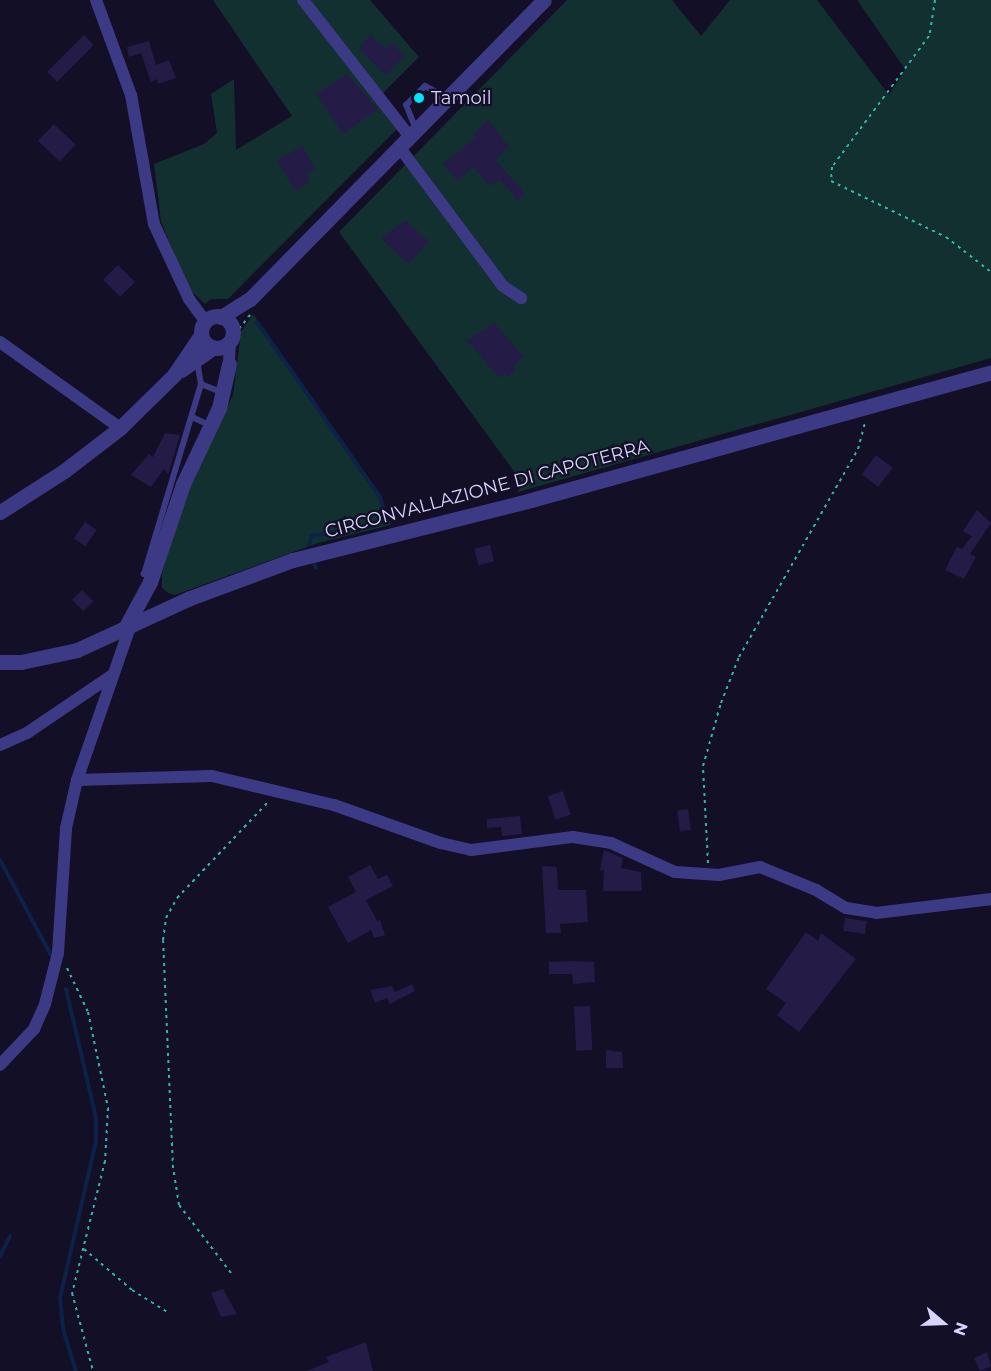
<!DOCTYPE html>
<html>
<head>
<meta charset="utf-8">
<style>
	body { margin:0 }
	#map { position:relative; width:991px; height:1371px; overflow:hidden; background:#130f26; font-family:Montserrat,sans-serif }
	div>[style] { position:absolute }
	.green>* { inset:0; background:#12302f }
	.stream>* { height:4px; margin:-2px; padding:0 2px; transform-origin:2px; border-radius:2px; background:#0c2248 }
	.building>* { inset:0; background:#241b47; transform-origin:0 0 }
	.path>* { height:2px; margin-top:-1px; transform-origin:0; background:repeating-linear-gradient(90deg,#2fb8b0 0 3px,transparent 0 7.5px) }
	.service>* { height:6px; margin:-3px; padding:0 3px; transform-origin:3px; border-radius:3px; background:#3d3a85 }
	.minor>* { height:12px; margin:-6px; padding:0 6px; transform-origin:6px; border-radius:6px; background:#3d3a85 }
	.tertiary>* { height:15px; margin:-7.5px; padding:0 7.5px; transform-origin:7.5px; border-radius:7.5px; background:#3d3a85 }
	.tertiary>.ring { margin:-7.5px; padding:0; box-sizing:content-box; background:none; border:15px solid #3d3a85; border-radius:50% }
	.dots>* { width:16px; height:16px; translate:-50% -50%; box-sizing:border-box; border:3px solid #130f26; border-radius:50% }
	span { translate:-50% -50%; white-space:nowrap; text-align:center; line-height:1.15; -webkit-text-stroke:4.5px #130f26; paint-order:stroke }
	.poi-label { font-size:18px; color:#d9d4ff }
	.left { translate:0 -50%; text-align:left }
	.street-label { font-size:18px; color:#d9d4ff }
	.north { position:absolute; left:913px; top:1293px; width:60px; height:60px; -webkit-text-stroke:4px #130f26; paint-order:stroke; rotate:109deg; font-size:16px; font-weight:700; line-height:24px; text-align:center; color:#d9d4ff }
	.north::after { content:''; display:block; margin:auto; width:21px; height:27px; background:#d9d4ff; clip-path:polygon(50% 0,100% 100%,50% 72%,0 100%) }
</style>
</head>
<body>
<div id="map">
	<div class="green">
		<div style="clip-path:polygon(213px 0,370px 0,419px 57px,382px 94px,403px 123px,228px 299px,211px 299px,205px 304px,188px 288px,161px 221px,154px 164px,204px 144px,217px 133px,211px 94px,234px 79px,236px 150px,292px 116px)"></div>
		<div style="clip-path:polygon(567px 0,672px 0,701px 36px,730px 0,817px 0,889px 95px,905px 69px,857px 0,991px 0,991px 358px,518px 492px,521px 481px,339px 232px)"></div>
		<div style="clip-path:polygon(253px 314px,380px 497px,391px 525px,318px 543px,175px 595px,168px 593px,162px 588px,162px 574px,171px 540px,193px 479px,233px 395px,241px 332px)"></div>
	</div>
	<div class="stream">
		<div style="left:257px;top:322px;width:214px;rotate:54.9deg"></div>
		<div style="left:380px;top:497px;width:14px;rotate:73deg"></div>
		<div style="left:384px;top:510px;width:11px;rotate:100deg"></div>
		<div style="left:382px;top:521px;width:10px;rotate:151deg"></div>
		<div style="left:373px;top:526px;width:62px;rotate:170.7deg"></div>
		<div style="left:312px;top:536px;width:9px;rotate:108deg"></div>
		<div style="left:314px;top:563px;width:5px;rotate:68deg"></div>
		<div style="left:0;top:860px;width:108px;rotate:61.8deg"></div>
		<div style="left:66px;top:989px;width:132px;rotate:76.9deg"></div>
		<div style="left:96px;top:1118px;width:23px;rotate:90deg"></div>
		<div style="left:96px;top:1141px;width:161px;rotate:102.9deg"></div>
		<div style="left:60px;top:1298px;width:31px;rotate:84deg"></div>
		<div style="left:63px;top:1329px;width:44px;rotate:72.8deg"></div>
		<div style="left:0;top:1256px;width:22px;rotate:-63deg"></div>
	</div>
	<div class="building">
		<div style="left:84px;top:35px;width:14px;height:52px;rotate:45deg"></div>
		<div style="clip-path:polygon(370px 35px,386px 49px,392px 43px,405px 56px,386px 75px,359px 49px)"></div>
		<div style="clip-path:polygon(149px 41px,156px 65px,169px 60px,176px 78px,158px 84px,157px 79px,151px 82px,141px 53px,129px 57px,127px 47px)"></div>
		<div style="clip-path:polygon(347px 74px,378px 109px,343px 134px,316px 94px)"></div>
		<div style="clip-path:polygon(488px 120px,509px 147px,495px 160px,525px 193px,517px 200px,500px 179px,490px 186px,473px 167px,458px 181px,443px 164px,476px 137px,473px 134px)"></div>
		<div style="left:54px;top:124px;width:30px;height:23px;rotate:44deg"></div>
		<div style="clip-path:polygon(302px 146px,315px 169px,306px 174px,310px 182px,295px 191px,277px 161px)"></div>
		<div style="clip-path:polygon(406px 220px,429px 242px,408px 264px,381px 238px)"></div>
		<div style="left:118px;top:265px;width:24px;height:21px;rotate:45deg"></div>
		<div style="clip-path:polygon(494px 323px,524px 357px,513px 366px,516px 370px,508px 377px,505px 373px,499px 378px,467px 340px)"></div>
		<div style="clip-path:polygon(165px 433px,180px 435px,168px 475px,164px 469px,151px 487px,131px 475px,149px 454px,153px 457px)"></div>
		<div style="left:876px;top:455px;width:21px;height:24px;rotate:37deg"></div>
		<div style="clip-path:polygon(977px 510px,991px 523px,970px 554px,976px 557px,964px 579px,945px 570px,957px 547px,962px 549px,972px 536px,963px 531px)"></div>
		<div style="left:85px;top:522px;width:14px;height:20px;rotate:34deg"></div>
		<div style="left:490px;top:545px;width:17px;height:16px;rotate:77deg"></div>
		<div style="left:82px;top:590px;width:16px;height:14px;rotate:45deg"></div>
		<div style="left:563px;top:791px;width:25px;height:16px;rotate:72deg"></div>
		<div style="left:688px;top:809px;width:21px;height:11px;rotate:82deg"></div>
		<div style="clip-path:polygon(520px 816px,522px 834px,502px 836px,501px 827px,487px 828px,487px 819px)"></div>
		<div style="clip-path:polygon(604px 850px,623px 858px,621px 868px,641px 872px,642px 891px,603px 891px,604px 870px,600px 870px)"></div>
		<div style="clip-path:polygon(370px 865px,378px 879px,387px 875px,393px 886px,366px 900px,377px 921px,380px 920px,385px 935px,374px 938px,371px 930px,348px 943px,328px 907px,356px 892px,348px 877px)"></div>
		<div style="clip-path:polygon(542px 866px,557px 867px,558px 890px,586px 890px,588px 922px,560px 924px,561px 933px,546px 933px)"></div>
		<div style="left:845px;top:918px;width:22px;height:13px;rotate:8deg"></div>
		<div style="clip-path:polygon(806px 932px,818px 941px,821px 933px,856px 959px,799px 1032px,777px 1015px,786px 1003px,766px 989px)"></div>
		<div style="clip-path:polygon(569px 961px,594px 962px,595px 982px,573px 984px,572px 974px,549px 974px,549px 962px)"></div>
		<div style="clip-path:polygon(412px 984px,415px 991px,390px 1004px,387px 998px,375px 1003px,370px 990px,392px 986px,395px 992px)"></div>
		<div style="left:590px;top:1006px;width:44px;height:16px;rotate:87deg"></div>
		<div style="clip-path:polygon(606px 1050px,622px 1052px,623px 1068px,606px 1068px)"></div>
		<div style="clip-path:polygon(223px 1289px,237px 1314px,221px 1317px,211px 1293px)"></div>
		<div style="clip-path:polygon(366px 1342px,373px 1371px,307px 1371px,329px 1362px,326px 1357px)"></div>
		<div style="clip-path:polygon(987px 1352px,991px 1366px,980px 1371px,974px 1358px)"></div>
	</div>
	<div class="path">
		<div style="left:935px;top:0;width:36px;rotate:99deg"></div>
		<div style="left:929px;top:36px;width:163px;rotate:126.5deg"></div>
		<div style="left:832px;top:167px;width:14px;rotate:94deg"></div>
		<div style="left:831px;top:181px;width:128px;rotate:26deg"></div>
		<div style="left:946px;top:237px;width:57px;rotate:37.9deg"></div>
		<div style="left:239px;top:329px;width:18px;rotate:-52deg"></div>
		<div style="left:708px;top:863px;width:97px;rotate:-93deg"></div>
		<div style="left:703px;top:766px;width:66px;rotate:-74.1deg"></div>
		<div style="left:721px;top:703px;width:49px;rotate:-68.6deg"></div>
		<div style="left:739px;top:657px;width:240px;rotate:-60.2deg"></div>
		<div style="left:858px;top:449px;width:28px;rotate:-75deg"></div>
		<div style="left:67px;top:968px;width:49px;rotate:64.5deg"></div>
		<div style="left:88px;top:1012px;width:98px;rotate:78.2deg"></div>
		<div style="left:108px;top:1108px;width:53px;rotate:93.2deg"></div>
		<div style="left:105px;top:1161px;width:136px;rotate:104deg"></div>
		<div style="left:72px;top:1293px;width:81px;rotate:74.9deg"></div>
		<div style="left:84px;top:1249px;width:63px;rotate:40.5deg"></div>
		<div style="left:132px;top:1290px;width:44px;rotate:31.9deg"></div>
		<div style="left:231px;top:1273px;width:86px;rotate:-127.4deg"></div>
		<div style="left:179px;top:1205px;width:37px;rotate:-99deg"></div>
		<div style="left:173px;top:1168px;width:228px;rotate:-92.5deg"></div>
		<div style="left:163px;top:940px;width:22px;rotate:-82deg"></div>
		<div style="left:166px;top:918px;width:23px;rotate:-61deg"></div>
		<div style="left:177px;top:898px;width:134px;rotate:-46.5deg"></div>
	</div>
	<div class="service">
		<div style="left:415px;top:127px;width:24px;rotate:-112deg"></div>
		<div style="left:406px;top:105px;width:27px;rotate:-45deg"></div>
		<div style="left:425px;top:86px;width:24px;rotate:28deg"></div>
		<div style="left:201px;top:384px;width:22px;rotate:22deg"></div>
		<div style="left:192px;top:417px;width:21px;rotate:25deg"></div>
		<div style="left:151px;top:577px;width:8px;rotate:-157deg"></div>
		<div style="left:144px;top:574px;width:198px;rotate:-73.3deg"></div>
		<div style="left:201px;top:384px;width:23px;rotate:-100deg"></div>
	</div>
	<div class="minor">
		<div style="left:96px;top:0;width:101px;rotate:69.8deg"></div>
		<div style="left:131px;top:95px;width:131px;rotate:79.9deg"></div>
		<div style="left:154px;top:224px;width:83px;rotate:65deg"></div>
		<div style="left:189px;top:299px;width:27px;rotate:54deg"></div>
		<div style="left:303px;top:0;width:175px;rotate:52deg"></div>
		<div style="left:400px;top:148px;width:172px;rotate:53.3deg"></div>
		<div style="left:503px;top:286px;width:22px;rotate:34deg"></div>
		<div style="left:0;top:342px;width:148px;rotate:35.6deg"></div>
		<div style="left:229px;top:364px;width:23px;rotate:-88deg"></div>
		<div style="left:0;top:745px;width:30px;rotate:-24deg"></div>
		<div style="left:27px;top:733px;width:102px;rotate:-34.2deg"></div>
		<div style="left:77px;top:780px;width:135px;rotate:-1.7deg"></div>
		<div style="left:212px;top:776px;width:125px;rotate:13.4deg"></div>
		<div style="left:334px;top:805px;width:114px;rotate:19.6deg"></div>
		<div style="left:441px;top:843px;width:31px;rotate:13deg"></div>
		<div style="left:471px;top:850px;width:103px;rotate:-7.3deg"></div>
		<div style="left:573px;top:837px;width:38px;rotate:9deg"></div>
		<div style="left:611px;top:843px;width:70px;rotate:24.4deg"></div>
		<div style="left:675px;top:872px;width:44px;rotate:3.9deg"></div>
		<div style="left:719px;top:875px;width:42px;rotate:-11deg"></div>
		<div style="left:760px;top:867px;width:61px;rotate:22.3deg"></div>
		<div style="left:816px;top:890px;width:35px;rotate:31deg"></div>
		<div style="left:846px;top:908px;width:30px;rotate:9deg"></div>
		<div style="left:876px;top:913px;width:116px;rotate:-6.9deg"></div>
		<div style="left:0;top:1065px;width:50px;rotate:-46.6deg"></div>
		<div style="left:34px;top:1029px;width:27px;rotate:-66deg"></div>
		<div style="left:45px;top:1004px;width:53px;rotate:-75.7deg"></div>
		<div style="left:58px;top:953px;width:125px;rotate:-86.3deg"></div>
		<div style="left:66px;top:828px;width:49px;rotate:-77.1deg"></div>
		<div style="left:77px;top:780px;width:162px;rotate:-70.9deg"></div>
	</div>
	<div class="tertiary">
		<div class="ring" style="left:201px;top:316px;width:17px;height:17px"></div>
		<div style="left:221px;top:317px;width:34px;rotate:-32deg"></div>
		<div style="left:250px;top:299px;width:419px;rotate:-45.5deg"></div>
		<div style="left:181px;top:370px;width:39px;rotate:-35deg"></div>
		<div style="left:0;top:512px;width:76px;rotate:-32.6deg"></div>
		<div style="left:64px;top:471px;width:71px;rotate:-37.5deg"></div>
		<div style="left:120px;top:428px;width:76px;rotate:-44.5deg"></div>
		<div style="left:174px;top:375px;width:48px;rotate:-56deg"></div>
		<div style="left:124px;top:630px;width:55px;rotate:-61.6deg"></div>
		<div style="left:150px;top:582px;width:103px;rotate:-71.4deg"></div>
		<div style="left:183px;top:484px;width:84px;rotate:-64.7deg"></div>
		<div style="left:219px;top:408px;width:45px;rotate:-77.2deg"></div>
		<div style="left:0;top:662px;width:21px"></div>
		<div style="left:21px;top:662px;width:57px;rotate:-12.1deg"></div>
		<div style="left:77px;top:650px;width:124px;rotate:-24.7deg"></div>
		<div style="left:190px;top:598px;width:110px;rotate:-20.3deg"></div>
		<div style="left:293px;top:560px;width:245px;rotate:-14.1deg"></div>
		<div style="left:531px;top:500px;width:477px;rotate:-15.5deg"></div>
	</div>
	<div class="dots">
		<div style="left:419px;top:98px;background:#00e5ff"></div>
	</div>
	<div class="poi-label">
		<span class="left" style="left:431px;top:98px">Tamoil</span>
	</div>
	<div class="street-label">
		<span style="left:487px;top:489px;rotate:-15deg">CIRCONVALLAZIONE DI CAPOTERRA</span>
	</div>
	<div class="north">N</div>
</div>
</body>
</html>
